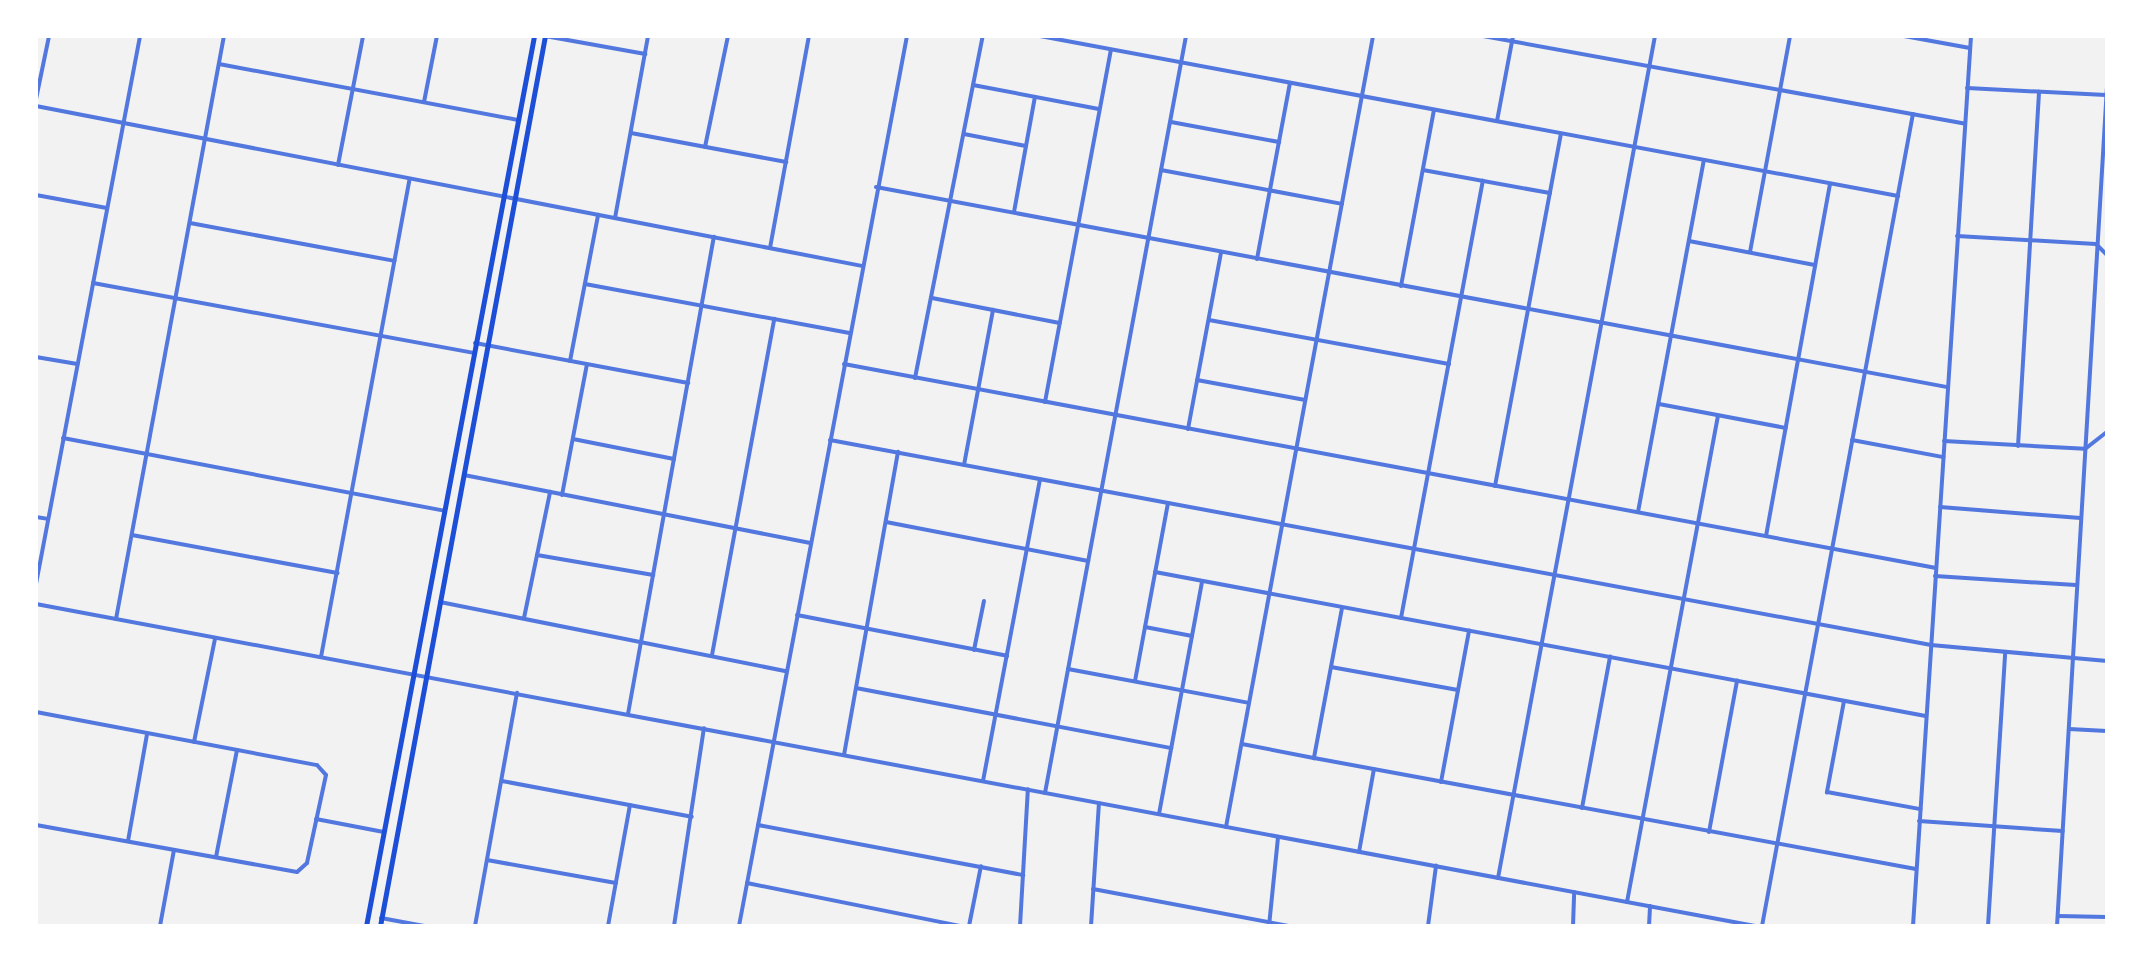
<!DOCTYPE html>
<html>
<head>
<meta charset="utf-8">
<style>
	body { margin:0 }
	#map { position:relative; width:2143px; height:962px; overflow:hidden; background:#f2f2f2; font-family:Merriweather,serif }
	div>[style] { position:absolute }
	.minor>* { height:4px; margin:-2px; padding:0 2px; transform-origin:2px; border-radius:2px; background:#5277de }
	.tertiary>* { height:4px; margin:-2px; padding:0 2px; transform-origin:2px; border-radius:2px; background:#5277de }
	.secondary>* { height:5px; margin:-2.5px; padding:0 2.5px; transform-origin:2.5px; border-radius:2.5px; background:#1d4ed8 }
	span { translate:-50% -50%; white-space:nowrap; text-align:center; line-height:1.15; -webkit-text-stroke:8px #fff; paint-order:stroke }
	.frame { position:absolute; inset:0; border:38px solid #fff; pointer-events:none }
</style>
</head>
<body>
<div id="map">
	<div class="minor">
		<div style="left:545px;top:36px;width:102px;rotate:10.2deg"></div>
		<div style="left:1040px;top:36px;width:873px;rotate:10.56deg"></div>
		<div style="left:1483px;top:36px;width:489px;rotate:10.3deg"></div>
		<div style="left:1904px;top:36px;width:67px;rotate:10.3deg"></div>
		<div style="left:219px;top:64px;width:304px;rotate:10.6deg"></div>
		<div style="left:973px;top:85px;width:128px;rotate:10.8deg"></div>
		<div style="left:1967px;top:88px;width:139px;rotate:2.9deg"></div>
		<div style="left:36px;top:99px;width:64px;rotate:-78.3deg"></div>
		<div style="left:424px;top:102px;width:67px;rotate:-78.9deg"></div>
		<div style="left:36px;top:106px;width:841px;rotate:10.96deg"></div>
		<div style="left:1497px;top:121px;width:86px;rotate:-79.3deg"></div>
		<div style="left:1171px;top:122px;width:110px;rotate:10.5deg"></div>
		<div style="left:631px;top:133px;width:158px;rotate:10.6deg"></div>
		<div style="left:964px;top:134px;width:63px;rotate:11deg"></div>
		<div style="left:705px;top:147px;width:113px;rotate:-78.3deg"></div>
		<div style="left:338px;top:165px;width:131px;rotate:-79deg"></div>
		<div style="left:1161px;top:170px;width:184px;rotate:10.6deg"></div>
		<div style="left:1423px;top:170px;width:129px;rotate:10.3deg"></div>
		<div style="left:876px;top:187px;width:1090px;rotate:10.58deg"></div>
		<div style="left:36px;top:195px;width:72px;rotate:10.4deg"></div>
		<div style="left:1014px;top:212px;width:117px;rotate:-79.7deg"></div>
		<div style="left:615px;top:218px;width:185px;rotate:-79.7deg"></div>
		<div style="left:190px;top:223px;width:208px;rotate:10.5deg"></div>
		<div style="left:1957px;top:236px;width:139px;rotate:3.3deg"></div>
		<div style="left:2096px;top:244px;width:16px;rotate:45deg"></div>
		<div style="left:1689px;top:241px;width:128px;rotate:10.8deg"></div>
		<div style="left:770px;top:248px;width:216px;rotate:-79.6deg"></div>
		<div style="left:1750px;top:252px;width:220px;rotate:-79.5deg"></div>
		<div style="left:1257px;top:259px;width:179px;rotate:-79.4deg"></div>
		<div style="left:93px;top:283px;width:387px;rotate:10.4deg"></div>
		<div style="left:585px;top:284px;width:269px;rotate:10.5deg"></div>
		<div style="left:1401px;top:286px;width:179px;rotate:-79.4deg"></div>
		<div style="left:932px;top:298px;width:130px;rotate:11.1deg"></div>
		<div style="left:1209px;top:320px;width:244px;rotate:10.4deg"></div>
		<div style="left:475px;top:343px;width:217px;rotate:10.6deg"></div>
		<div style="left:36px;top:357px;width:42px;rotate:9.7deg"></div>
		<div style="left:570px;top:361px;width:149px;rotate:-79.1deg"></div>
		<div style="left:844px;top:364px;width:1111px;rotate:10.58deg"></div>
		<div style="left:915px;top:378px;width:349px;rotate:-78.8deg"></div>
		<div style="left:1197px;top:380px;width:110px;rotate:10.5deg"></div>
		<div style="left:1045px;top:402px;width:358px;rotate:-79.4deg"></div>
		<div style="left:1659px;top:404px;width:129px;rotate:10.7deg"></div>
		<div style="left:1188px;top:429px;width:180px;rotate:-79.4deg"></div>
		<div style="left:63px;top:438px;width:389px;rotate:10.8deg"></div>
		<div style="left:573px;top:439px;width:103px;rotate:11.2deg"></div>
		<div style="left:830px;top:440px;width:1120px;rotate:10.55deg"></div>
		<div style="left:1931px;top:645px;width:177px;rotate:5.2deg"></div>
		<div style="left:1852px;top:440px;width:93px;rotate:10.6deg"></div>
		<div style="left:1944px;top:441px;width:141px;rotate:3.2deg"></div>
		<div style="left:2085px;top:449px;width:28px;rotate:-38deg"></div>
		<div style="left:2018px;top:446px;width:355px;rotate:-86.6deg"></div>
		<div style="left:964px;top:465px;width:158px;rotate:-79.4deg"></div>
		<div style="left:464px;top:475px;width:353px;rotate:11.1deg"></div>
		<div style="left:1495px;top:486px;width:358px;rotate:-79.4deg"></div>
		<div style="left:562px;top:495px;width:133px;rotate:-79.2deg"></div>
		<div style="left:1940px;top:507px;width:141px;rotate:4.5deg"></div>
		<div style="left:1638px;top:512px;width:358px;rotate:-79.4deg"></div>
		<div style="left:36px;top:517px;width:12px;rotate:9deg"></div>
		<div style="left:886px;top:522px;width:206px;rotate:10.9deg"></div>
		<div style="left:132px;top:535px;width:209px;rotate:10.5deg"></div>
		<div style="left:1766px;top:536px;width:358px;rotate:-79.7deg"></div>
		<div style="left:537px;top:555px;width:118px;rotate:9.8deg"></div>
		<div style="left:1155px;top:572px;width:784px;rotate:10.58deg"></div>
		<div style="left:1935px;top:576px;width:141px;rotate:3.7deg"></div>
		<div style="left:36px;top:584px;width:558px;rotate:-79.25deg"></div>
		<div style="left:440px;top:602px;width:353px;rotate:11.3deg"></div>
		<div style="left:1342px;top:608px;width:153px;rotate:100.6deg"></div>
		<div style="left:1314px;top:758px;width:612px;rotate:10.45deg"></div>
		<div style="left:797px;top:615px;width:214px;rotate:11deg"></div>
		<div style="left:524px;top:618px;width:129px;rotate:-78.3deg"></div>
		<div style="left:1401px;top:618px;width:445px;rotate:-79.4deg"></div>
		<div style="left:116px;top:619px;width:593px;rotate:-79.51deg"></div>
		<div style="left:1145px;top:627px;width:48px;rotate:10.8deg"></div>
		<div style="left:974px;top:650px;width:50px;rotate:-78.5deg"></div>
		<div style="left:712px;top:655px;width:342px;rotate:-79.5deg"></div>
		<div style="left:321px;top:657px;width:486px;rotate:-79.5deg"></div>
		<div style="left:1331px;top:667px;width:129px;rotate:10.3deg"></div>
		<div style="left:1068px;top:669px;width:184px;rotate:10.6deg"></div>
		<div style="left:1135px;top:681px;width:181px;rotate:-79.5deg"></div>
		<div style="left:856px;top:688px;width:321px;rotate:10.8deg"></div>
		<div style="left:1844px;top:701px;width:93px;rotate:100.6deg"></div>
		<div style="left:1827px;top:792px;width:95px;rotate:10.4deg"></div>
		<div style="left:36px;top:712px;width:286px;rotate:10.7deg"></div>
		<div style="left:317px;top:765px;width:13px;rotate:48deg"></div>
		<div style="left:326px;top:775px;width:90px;rotate:102.2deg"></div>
		<div style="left:307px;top:863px;width:13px;rotate:138deg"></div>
		<div style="left:297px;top:872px;width:265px;rotate:-169.8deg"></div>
		<div style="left:628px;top:714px;width:485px;rotate:-79.8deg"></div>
		<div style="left:2069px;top:729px;width:38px;rotate:3deg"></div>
		<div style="left:194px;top:742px;width:105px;rotate:-78.5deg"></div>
		<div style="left:1242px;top:744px;width:73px;rotate:11deg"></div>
		<div style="left:844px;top:755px;width:308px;rotate:-79.9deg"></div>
		<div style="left:502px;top:781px;width:193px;rotate:10.7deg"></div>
		<div style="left:983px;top:781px;width:307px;rotate:-79.3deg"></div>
		<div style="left:1441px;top:782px;width:154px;rotate:-79.5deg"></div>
		<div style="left:1045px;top:793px;width:770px;rotate:-79.45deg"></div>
		<div style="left:1582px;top:808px;width:154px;rotate:-79.5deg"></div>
		<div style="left:1159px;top:814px;width:237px;rotate:-79.5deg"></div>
		<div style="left:316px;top:819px;width:69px;rotate:10.8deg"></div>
		<div style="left:1919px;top:821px;width:144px;rotate:4deg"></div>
		<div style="left:758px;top:825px;width:270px;rotate:10.7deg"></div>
		<div style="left:1226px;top:827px;width:805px;rotate:-79.47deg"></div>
		<div style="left:1709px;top:832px;width:154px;rotate:-79.5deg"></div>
		<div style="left:128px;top:841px;width:109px;rotate:-79.9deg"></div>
		<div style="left:1359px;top:852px;width:84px;rotate:-79.8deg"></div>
		<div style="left:216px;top:857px;width:109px;rotate:-78.9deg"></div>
		<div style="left:487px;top:860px;width:131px;rotate:10.1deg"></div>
		<div style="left:1498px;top:878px;width:857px;rotate:-79.44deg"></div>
		<div style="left:747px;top:883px;width:217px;rotate:11.4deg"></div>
		<div style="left:1093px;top:889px;width:199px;rotate:10.7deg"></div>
		<div style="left:1627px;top:902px;width:495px;rotate:-79.4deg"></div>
		<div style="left:2058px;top:916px;width:49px;rotate:1.2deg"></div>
		<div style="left:381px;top:918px;width:44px;rotate:10.5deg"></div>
		<div style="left:160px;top:926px;width:77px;rotate:-79.6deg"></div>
		<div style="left:475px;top:926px;width:237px;rotate:-79.8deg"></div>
		<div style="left:608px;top:926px;width:123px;rotate:-79.7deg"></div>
		<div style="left:674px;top:926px;width:200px;rotate:-81.4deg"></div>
		<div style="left:739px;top:926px;width:906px;rotate:-79.31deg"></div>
		<div style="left:969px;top:926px;width:61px;rotate:-78.7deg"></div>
		<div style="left:1020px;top:926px;width:137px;rotate:-86.7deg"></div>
		<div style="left:1091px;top:926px;width:123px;rotate:-86.3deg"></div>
		<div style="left:1269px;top:926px;width:89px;rotate:-84.2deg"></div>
		<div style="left:1428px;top:926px;width:61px;rotate:-82.4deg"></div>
		<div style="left:1573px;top:926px;width:34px;rotate:-88deg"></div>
		<div style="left:1649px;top:926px;width:20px;rotate:-87deg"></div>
		<div style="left:1762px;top:926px;width:826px;rotate:-79.47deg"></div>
		<div style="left:1913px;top:926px;width:892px;rotate:-86.27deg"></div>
		<div style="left:1988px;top:926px;width:274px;rotate:-86.4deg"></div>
		<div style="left:2057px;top:926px;width:841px;rotate:-86.59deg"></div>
	</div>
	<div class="tertiary">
		<div style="left:36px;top:604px;width:1749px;rotate:10.61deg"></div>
	</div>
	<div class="secondary">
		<div style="left:366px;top:926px;width:906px;rotate:-79.31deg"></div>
		<div style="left:380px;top:926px;width:905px;rotate:-79.5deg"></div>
	</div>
	<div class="frame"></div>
</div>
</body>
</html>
